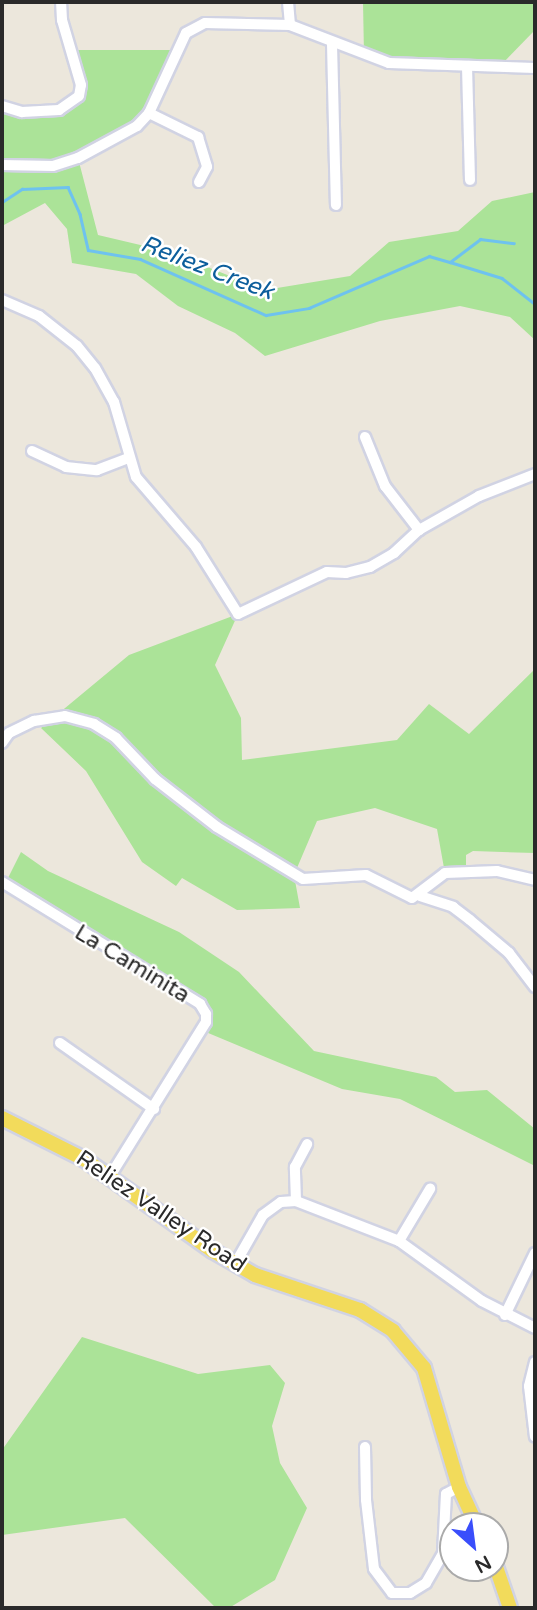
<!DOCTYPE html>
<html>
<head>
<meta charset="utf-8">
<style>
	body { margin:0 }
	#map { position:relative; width:537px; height:1610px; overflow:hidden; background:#ece7dc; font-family:"Varela Round",sans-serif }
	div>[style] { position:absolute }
	.green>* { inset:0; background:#abe398 }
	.stream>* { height:2.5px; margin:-1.25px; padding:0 1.25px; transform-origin:1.25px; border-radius:1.25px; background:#6ec2ef }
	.roads { filter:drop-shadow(2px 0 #d1d3e3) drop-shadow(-2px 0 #d1d3e3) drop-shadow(0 2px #d1d3e3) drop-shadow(0 -2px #d1d3e3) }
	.minor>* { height:10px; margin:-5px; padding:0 5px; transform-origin:5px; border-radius:5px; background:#fff }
	.major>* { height:14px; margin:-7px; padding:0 7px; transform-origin:7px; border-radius:7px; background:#f2db5b }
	span { translate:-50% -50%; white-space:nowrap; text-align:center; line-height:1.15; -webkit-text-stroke:5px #fff; paint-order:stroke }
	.street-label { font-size:23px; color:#2a2a2a }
	.water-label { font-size:24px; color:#0c5e9c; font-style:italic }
	.frame { position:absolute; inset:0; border:4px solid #2a2a2a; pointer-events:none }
	.north { position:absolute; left:439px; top:1512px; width:70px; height:70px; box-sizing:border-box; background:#fff; border:2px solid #aaa; border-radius:50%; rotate:152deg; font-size:19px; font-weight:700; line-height:28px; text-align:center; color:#2a2a2a }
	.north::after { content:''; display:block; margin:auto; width:24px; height:32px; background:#3a4efb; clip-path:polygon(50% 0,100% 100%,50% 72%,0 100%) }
</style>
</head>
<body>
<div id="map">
	<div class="green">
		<div style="clip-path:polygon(363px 2px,535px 2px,535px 30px,497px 69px,408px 65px,364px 55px)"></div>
		<div style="clip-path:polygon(71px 50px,178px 50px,149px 113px,78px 158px,98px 235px,170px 252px,265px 290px,350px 276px,389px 242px,458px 231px,492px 201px,535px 192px,535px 340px,510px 317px,460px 306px,380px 321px,265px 356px,235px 333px,178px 306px,136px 274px,72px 263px,67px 229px,45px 203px,2px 226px,2px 123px,6px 107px,41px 112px,79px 96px)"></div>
		<div style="clip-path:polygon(238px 614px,215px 665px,241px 718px,242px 760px,397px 740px,429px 704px,469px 734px,535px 669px,535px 853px,473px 851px,466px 855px,466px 866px,444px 868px,437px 829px,375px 808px,317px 821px,294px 875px,300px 908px,237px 910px,182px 878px,176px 886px,142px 862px,86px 771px,41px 728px,129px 655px)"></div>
		<div style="clip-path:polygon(21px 852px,48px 871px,179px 932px,239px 972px,314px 1051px,436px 1077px,455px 1092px,487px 1090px,535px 1129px,535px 1166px,400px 1099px,342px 1089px,201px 1030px,206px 1014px,5px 884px)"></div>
		<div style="clip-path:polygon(82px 1337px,198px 1374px,270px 1365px,285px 1383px,272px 1426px,280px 1463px,307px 1508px,275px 1580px,229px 1608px,216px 1608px,125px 1518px,2px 1535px,2px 1450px)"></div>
	</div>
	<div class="stream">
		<div style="left:2px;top:202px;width:24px;rotate:-33deg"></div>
		<div style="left:22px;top:189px;width:46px;rotate:-2.5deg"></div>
		<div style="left:68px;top:187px;width:30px;rotate:66deg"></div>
		<div style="left:80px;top:214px;width:37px;rotate:77deg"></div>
		<div style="left:88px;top:250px;width:53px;rotate:9.8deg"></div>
		<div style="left:140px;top:259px;width:138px;rotate:24deg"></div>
		<div style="left:266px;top:315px;width:44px;rotate:-9.2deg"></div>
		<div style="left:309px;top:308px;width:131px;rotate:-23.4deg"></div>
		<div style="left:429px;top:256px;width:22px;rotate:16deg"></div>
		<div style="left:450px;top:262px;width:38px;rotate:-37deg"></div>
		<div style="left:480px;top:239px;width:34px;rotate:7deg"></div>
		<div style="left:450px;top:262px;width:54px;rotate:17.1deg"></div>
		<div style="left:502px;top:278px;width:42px;rotate:38.2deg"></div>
	</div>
	<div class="roads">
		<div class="minor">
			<div style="left:288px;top:2px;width:23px;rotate:85deg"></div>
			<div style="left:332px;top:44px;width:161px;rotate:88.6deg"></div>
			<div style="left:467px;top:66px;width:114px;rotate:88.5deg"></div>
			<div style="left:2px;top:106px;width:21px;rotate:17deg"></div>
			<div style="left:22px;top:112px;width:37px;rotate:-3deg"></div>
			<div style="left:59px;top:110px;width:24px;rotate:-35deg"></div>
			<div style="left:79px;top:96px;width:11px;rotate:-80deg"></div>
			<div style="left:81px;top:85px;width:68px;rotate:-106.3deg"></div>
			<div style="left:62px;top:20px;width:18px;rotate:-93deg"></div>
			<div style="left:149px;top:113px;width:55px;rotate:26.1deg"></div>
			<div style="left:198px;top:137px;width:31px;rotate:73deg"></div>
			<div style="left:207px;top:167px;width:17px;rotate:118deg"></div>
			<div style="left:2px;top:165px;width:51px;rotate:1.1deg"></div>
			<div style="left:53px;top:166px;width:26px;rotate:-18deg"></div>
			<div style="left:78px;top:158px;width:67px;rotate:-28.5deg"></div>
			<div style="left:137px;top:126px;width:18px;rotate:-47deg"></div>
			<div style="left:149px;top:113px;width:88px;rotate:-65.2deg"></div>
			<div style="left:186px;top:33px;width:21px;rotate:-28deg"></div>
			<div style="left:205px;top:23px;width:85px;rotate:1.3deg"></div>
			<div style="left:290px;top:25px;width:106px;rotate:21deg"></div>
			<div style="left:389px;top:63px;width:146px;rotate:2deg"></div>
			<div style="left:2px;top:300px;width:40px;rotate:23.4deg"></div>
			<div style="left:39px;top:316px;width:48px;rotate:38.3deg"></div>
			<div style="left:77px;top:346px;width:28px;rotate:51deg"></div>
			<div style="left:95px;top:368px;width:39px;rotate:61deg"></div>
			<div style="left:114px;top:402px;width:78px;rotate:73.7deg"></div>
			<div style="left:136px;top:477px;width:92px;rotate:49.4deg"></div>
			<div style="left:196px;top:547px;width:79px;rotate:57.9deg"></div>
			<div style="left:238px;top:614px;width:98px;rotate:-25.3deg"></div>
			<div style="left:327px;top:572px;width:19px;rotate:3deg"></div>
			<div style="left:346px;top:573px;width:25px;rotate:-14deg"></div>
			<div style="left:370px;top:567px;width:28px;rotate:-30deg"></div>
			<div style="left:394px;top:553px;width:34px;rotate:-43deg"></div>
			<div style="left:419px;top:530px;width:69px;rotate:-29.5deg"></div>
			<div style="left:479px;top:496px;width:60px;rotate:-21.4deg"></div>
			<div style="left:365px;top:437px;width:53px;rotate:67.8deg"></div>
			<div style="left:385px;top:486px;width:56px;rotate:52.3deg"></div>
			<div style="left:32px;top:451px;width:38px;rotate:25deg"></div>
			<div style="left:66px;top:467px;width:31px;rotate:6deg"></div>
			<div style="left:97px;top:470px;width:34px;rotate:-21deg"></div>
			<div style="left:2px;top:743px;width:12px;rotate:-55deg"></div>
			<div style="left:9px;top:733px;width:28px;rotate:-26deg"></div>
			<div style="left:34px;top:721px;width:31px;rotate:-9deg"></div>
			<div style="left:65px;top:716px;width:30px;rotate:15deg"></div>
			<div style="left:94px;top:724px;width:26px;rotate:32deg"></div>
			<div style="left:116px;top:738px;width:57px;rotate:46.4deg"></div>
			<div style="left:155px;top:779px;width:78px;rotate:37.7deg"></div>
			<div style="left:217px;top:827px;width:100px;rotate:31.2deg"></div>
			<div style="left:303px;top:879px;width:63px;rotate:-3.6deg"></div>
			<div style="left:366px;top:875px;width:51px;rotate:26.6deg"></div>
			<div style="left:412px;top:898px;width:41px;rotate:-37.1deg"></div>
			<div style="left:445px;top:873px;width:52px;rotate:-2.2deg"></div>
			<div style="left:497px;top:871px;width:39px;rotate:13deg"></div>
			<div style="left:2px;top:882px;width:233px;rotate:31.6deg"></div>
			<div style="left:200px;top:1004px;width:12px;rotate:59deg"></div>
			<div style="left:206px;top:1014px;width:8px;rotate:90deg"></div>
			<div style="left:206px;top:1022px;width:181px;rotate:121.9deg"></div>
			<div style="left:420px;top:896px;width:35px;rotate:18deg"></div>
			<div style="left:453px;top:907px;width:21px;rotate:37deg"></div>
			<div style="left:470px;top:920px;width:51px;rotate:40.2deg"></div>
			<div style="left:509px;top:953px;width:43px;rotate:52.6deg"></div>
			<div style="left:60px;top:1043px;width:115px;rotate:35.1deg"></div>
			<div style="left:296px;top:1201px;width:34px;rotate:-92deg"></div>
			<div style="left:295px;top:1167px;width:26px;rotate:-62deg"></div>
			<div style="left:399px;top:1241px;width:61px;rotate:-59.2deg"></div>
			<div style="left:235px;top:1264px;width:56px;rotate:-60.3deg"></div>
			<div style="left:263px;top:1215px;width:22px;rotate:-36deg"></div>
			<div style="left:281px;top:1202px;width:15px;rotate:-4deg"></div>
			<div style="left:296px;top:1201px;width:110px;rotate:21.2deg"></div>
			<div style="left:399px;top:1241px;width:102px;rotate:35.9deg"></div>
			<div style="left:482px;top:1301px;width:59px;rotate:27deg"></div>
			<div style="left:505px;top:1315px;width:69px;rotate:-64.2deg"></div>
			<div style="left:535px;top:1362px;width:25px;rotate:104deg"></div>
			<div style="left:529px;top:1386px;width:51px;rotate:83.3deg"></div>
			<div style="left:365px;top:1447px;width:53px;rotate:88.9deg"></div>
			<div style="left:366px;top:1500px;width:69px;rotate:83.4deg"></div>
			<div style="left:374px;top:1569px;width:30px;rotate:53deg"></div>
			<div style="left:392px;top:1593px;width:18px"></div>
			<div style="left:410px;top:1593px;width:19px;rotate:-32deg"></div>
			<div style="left:426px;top:1583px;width:34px;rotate:-60deg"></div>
			<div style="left:443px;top:1553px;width:59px;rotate:-87.1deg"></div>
			<div style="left:446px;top:1494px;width:15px;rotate:-28deg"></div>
		</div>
		<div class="major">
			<div style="left:2px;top:1118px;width:92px;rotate:26.6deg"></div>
			<div style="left:84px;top:1159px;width:158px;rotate:35.5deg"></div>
			<div style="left:213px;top:1251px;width:48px;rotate:29.7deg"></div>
			<div style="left:255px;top:1275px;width:111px;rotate:18.4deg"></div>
			<div style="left:360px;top:1310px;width:39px;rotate:32deg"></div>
			<div style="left:393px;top:1331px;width:48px;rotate:50deg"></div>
			<div style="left:424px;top:1368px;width:124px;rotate:73.6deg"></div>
			<div style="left:459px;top:1487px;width:43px;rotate:65.2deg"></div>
			<div style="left:495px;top:1564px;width:46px;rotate:71.2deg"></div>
		</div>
	</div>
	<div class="street-label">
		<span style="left:132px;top:964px;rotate:31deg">La Caminita</span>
		<span style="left:161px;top:1212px;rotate:34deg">Reliez Valley Road</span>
	</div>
	<div class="water-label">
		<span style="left:207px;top:268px;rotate:21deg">Reliez Creek</span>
	</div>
	<div class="frame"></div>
	<div class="north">N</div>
</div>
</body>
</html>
